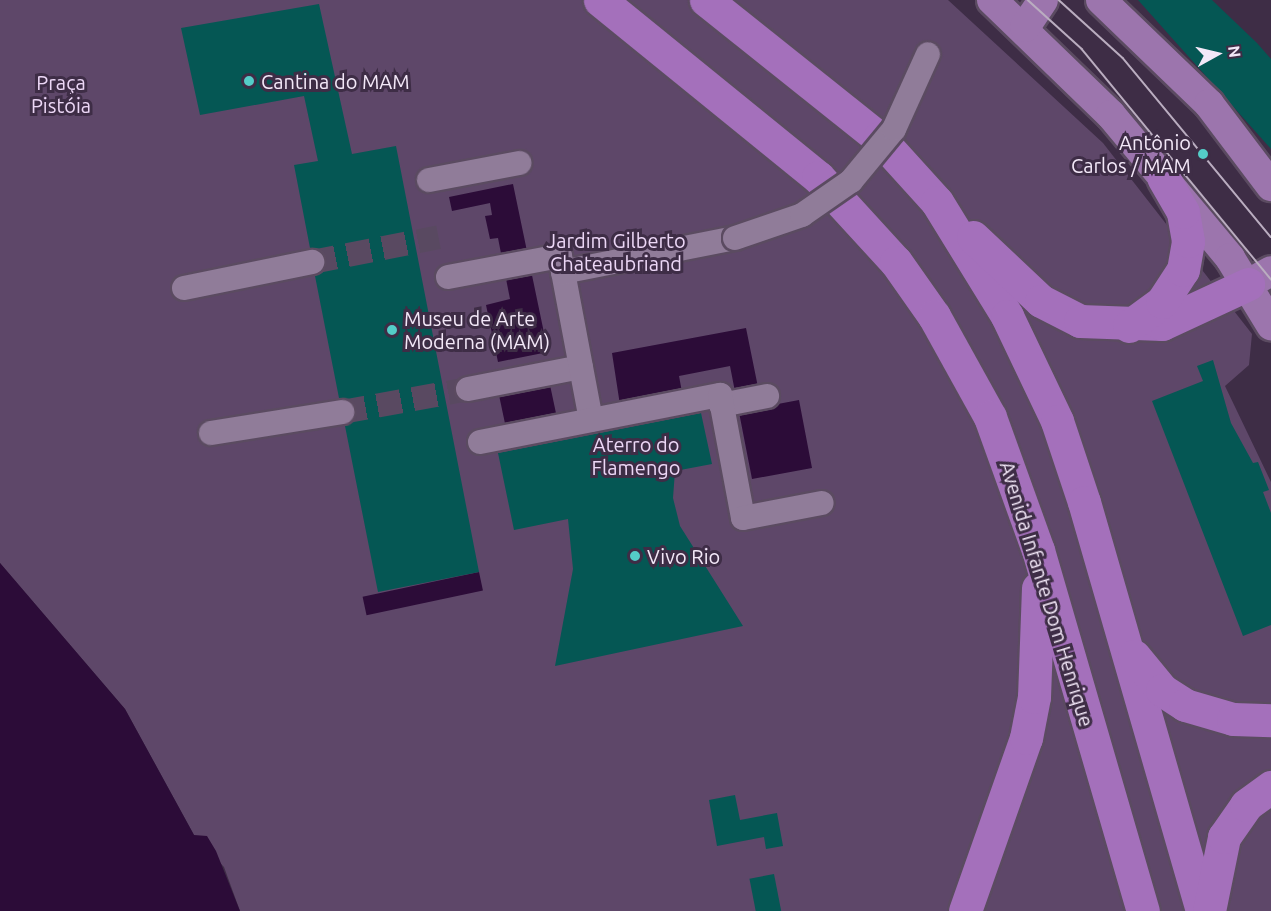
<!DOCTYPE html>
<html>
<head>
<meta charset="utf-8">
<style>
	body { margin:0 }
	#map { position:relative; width:1271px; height:911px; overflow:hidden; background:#3e2d46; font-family:Ubuntu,sans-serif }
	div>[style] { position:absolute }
	.green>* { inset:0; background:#5e4769 }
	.water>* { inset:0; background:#2c0c38; transform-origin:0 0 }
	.building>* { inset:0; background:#055754; transform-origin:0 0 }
	.minor-tunnel>* { height:24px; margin-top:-12px; transform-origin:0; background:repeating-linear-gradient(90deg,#594961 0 24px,transparent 0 36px) }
	.roads { filter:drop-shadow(2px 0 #5b4b61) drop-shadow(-2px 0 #5b4b61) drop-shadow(0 2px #5b4b61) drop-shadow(0 -2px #5b4b61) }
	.minor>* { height:24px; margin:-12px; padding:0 12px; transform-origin:12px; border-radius:12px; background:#907c99 }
	.major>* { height:30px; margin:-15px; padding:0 15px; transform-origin:15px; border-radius:15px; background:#9c75ad }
	.highway>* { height:33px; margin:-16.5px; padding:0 16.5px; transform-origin:16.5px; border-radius:16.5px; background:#a470bb }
	.tram>* { height:1.5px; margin:-0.75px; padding:0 0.75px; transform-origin:0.75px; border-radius:0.75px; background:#baadc0 }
	.bridges { filter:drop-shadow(2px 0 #5b4b61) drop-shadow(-2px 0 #5b4b61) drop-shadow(0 2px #5b4b61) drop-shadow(0 -2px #5b4b61) }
	.minor-bridge>* { height:24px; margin:-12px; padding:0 12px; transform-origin:12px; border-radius:12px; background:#907c99 }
	.dots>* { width:16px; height:16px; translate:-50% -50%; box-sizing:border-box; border:3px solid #3e2d46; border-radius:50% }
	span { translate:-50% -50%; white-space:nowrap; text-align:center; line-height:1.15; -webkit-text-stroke:6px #3e2d46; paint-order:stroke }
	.poi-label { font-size:20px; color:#f3e8f8 }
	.left { translate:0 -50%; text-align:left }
	.right { translate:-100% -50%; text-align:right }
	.park-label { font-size:20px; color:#ecd7f6 }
	.street-label { font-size:20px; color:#f3e8f8 }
	.north { position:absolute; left:1187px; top:24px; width:60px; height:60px; -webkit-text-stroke:4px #3e2d46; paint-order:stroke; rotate:82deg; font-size:16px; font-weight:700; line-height:24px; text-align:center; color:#f3e8f8 }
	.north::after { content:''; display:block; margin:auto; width:21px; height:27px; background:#f3e8f8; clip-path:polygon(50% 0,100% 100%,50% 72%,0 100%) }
</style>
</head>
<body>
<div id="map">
	<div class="green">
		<div style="clip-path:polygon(0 0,948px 0,1103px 143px,1252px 334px,1249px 365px,1225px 386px,1271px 482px,1271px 911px,240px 911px,224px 867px,194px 835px,125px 709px,0 563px)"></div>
	</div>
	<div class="water">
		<div style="clip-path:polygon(513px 184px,548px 352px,498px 362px,486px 305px,510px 299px,498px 238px,490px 239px,485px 216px,492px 215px,490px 203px,452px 211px,449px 197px)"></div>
		<div style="clip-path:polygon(746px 328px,762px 407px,799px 400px,812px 468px,752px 479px,730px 366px,679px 376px,682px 392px,620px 405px,612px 353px)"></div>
		<div style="left:550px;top:385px;width:35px;height:52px;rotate:78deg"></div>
		<div style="clip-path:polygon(0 563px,125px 709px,194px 835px,207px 836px,216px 851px,240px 911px,0 911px)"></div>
		<div style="left:479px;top:572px;width:19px;height:119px;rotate:78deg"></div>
	</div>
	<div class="building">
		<div style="clip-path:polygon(1138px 0,1212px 0,1257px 43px,1271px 59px,1271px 149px)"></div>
		<div style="clip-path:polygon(319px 4px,352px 154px,396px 146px,479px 572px,378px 592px,345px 426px,356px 409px,339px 398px,315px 276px,326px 260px,310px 248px,294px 165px,318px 161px,304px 96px,200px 115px,181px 28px)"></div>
		<div style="clip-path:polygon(1213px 360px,1231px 423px,1253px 463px,1258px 462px,1269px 490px,1263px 492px,1271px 513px,1271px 625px,1243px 636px,1152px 401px,1203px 381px,1197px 366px)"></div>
		<div style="clip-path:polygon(701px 413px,712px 464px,675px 471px,673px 498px,680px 526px,743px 626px,555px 666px,573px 569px,568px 519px,514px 530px,498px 453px)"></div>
		<div style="clip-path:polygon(735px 795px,740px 820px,777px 813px,783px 846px,766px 849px,764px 837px,717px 846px,709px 800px)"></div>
		<div style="left:774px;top:874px;width:38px;height:25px;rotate:79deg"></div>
	</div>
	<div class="minor-tunnel">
		<div style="left:312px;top:262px;width:129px;rotate:-11.1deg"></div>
		<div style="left:342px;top:412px;width:128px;rotate:-10.3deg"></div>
	</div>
	<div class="roads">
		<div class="minor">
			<div style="left:429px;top:180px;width:92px;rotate:-10.7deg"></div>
			<div style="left:448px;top:277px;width:114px;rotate:-10.6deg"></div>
			<div style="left:560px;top:256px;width:16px;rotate:79deg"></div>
			<div style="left:184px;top:288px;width:131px;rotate:-11.5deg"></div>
			<div style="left:468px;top:389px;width:115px;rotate:-11deg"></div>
			<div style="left:721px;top:405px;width:47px;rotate:-11.1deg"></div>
			<div style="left:591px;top:420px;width:151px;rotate:-100.7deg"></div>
			<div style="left:563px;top:272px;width:175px;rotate:-11.2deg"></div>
			<div style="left:211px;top:433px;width:133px;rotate:-9.1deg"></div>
			<div style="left:480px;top:442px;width:245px;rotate:-11.1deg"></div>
			<div style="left:720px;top:395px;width:125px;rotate:79.4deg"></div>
			<div style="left:743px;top:518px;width:80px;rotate:-10.8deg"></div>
		</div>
		<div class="major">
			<div style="left:992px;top:0;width:165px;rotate:44deg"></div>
			<div style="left:1111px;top:115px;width:186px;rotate:50.2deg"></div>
			<div style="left:1230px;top:258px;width:79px;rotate:58.5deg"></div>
			<div style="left:1101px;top:0;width:150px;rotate:43.9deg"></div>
			<div style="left:1209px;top:104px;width:103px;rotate:52.9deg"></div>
			<div style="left:1025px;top:27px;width:32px;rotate:-56deg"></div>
			<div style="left:1248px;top:284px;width:26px;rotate:-29deg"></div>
		</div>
		<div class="highway">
			<div style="left:600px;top:0;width:281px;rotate:39.1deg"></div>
			<div style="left:818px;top:177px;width:115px;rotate:47.5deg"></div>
			<div style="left:896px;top:262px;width:66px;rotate:54.9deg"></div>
			<div style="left:934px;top:316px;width:115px;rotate:61deg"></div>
			<div style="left:990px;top:417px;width:141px;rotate:70.2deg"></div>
			<div style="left:1038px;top:550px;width:376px;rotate:73.8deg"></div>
			<div style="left:706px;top:0;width:221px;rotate:38.6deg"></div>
			<div style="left:879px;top:138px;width:86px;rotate:47.8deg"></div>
			<div style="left:937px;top:202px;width:134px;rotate:58.4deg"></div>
			<div style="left:1007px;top:316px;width:116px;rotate:64.5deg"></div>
			<div style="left:1057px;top:421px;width:85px;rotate:71.6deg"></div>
			<div style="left:1084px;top:502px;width:426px;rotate:73.9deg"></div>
			<div style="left:973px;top:237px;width:93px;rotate:43.3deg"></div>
			<div style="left:1041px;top:301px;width:44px;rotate:27.1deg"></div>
			<div style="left:1080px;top:321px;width:82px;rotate:2.1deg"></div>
			<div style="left:1162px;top:324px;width:95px;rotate:-24.9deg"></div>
			<div style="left:1129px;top:326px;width:41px;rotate:-36deg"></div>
			<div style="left:1162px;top:302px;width:38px;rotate:-57deg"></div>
			<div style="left:1183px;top:270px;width:29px;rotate:-80deg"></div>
			<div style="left:1188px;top:241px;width:29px;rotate:-100deg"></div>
			<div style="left:1183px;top:212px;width:39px;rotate:-120deg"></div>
			<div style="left:1134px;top:656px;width:44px;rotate:50.5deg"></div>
			<div style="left:1162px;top:690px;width:27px;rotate:33deg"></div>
			<div style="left:1185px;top:705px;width:50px;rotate:16.3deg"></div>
			<div style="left:1233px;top:719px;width:38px;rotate:2deg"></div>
			<div style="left:965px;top:911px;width:183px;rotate:-70.6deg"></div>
			<div style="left:1026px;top:738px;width:42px;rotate:-79deg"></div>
			<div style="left:1034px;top:697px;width:109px;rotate:-87.9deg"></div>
			<div style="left:1209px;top:911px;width:76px;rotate:-78.5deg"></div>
			<div style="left:1224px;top:837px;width:39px;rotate:-55deg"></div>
			<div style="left:1246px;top:805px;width:31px;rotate:-36deg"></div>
		</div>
	</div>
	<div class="tram">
		<div style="left:1028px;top:0;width:73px;rotate:42.2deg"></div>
		<div style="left:1082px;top:49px;width:298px;rotate:50.6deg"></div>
		<div style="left:1059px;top:0;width:86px;rotate:42.2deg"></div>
		<div style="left:1123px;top:58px;width:232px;rotate:50.4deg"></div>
	</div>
	<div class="bridges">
		<div class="minor-bridge">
			<div style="left:735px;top:238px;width:71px;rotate:-18.9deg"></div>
			<div style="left:802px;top:215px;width:60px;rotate:-34.8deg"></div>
			<div style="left:851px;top:181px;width:67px;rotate:-50.4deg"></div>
			<div style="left:894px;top:129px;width:82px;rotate:-65.6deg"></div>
		</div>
	</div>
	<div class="dots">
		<div style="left:249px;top:81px;background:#54cdc8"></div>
		<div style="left:1203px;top:154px;background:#54cdc8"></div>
		<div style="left:392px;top:330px;background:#54cdc8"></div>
		<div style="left:635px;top:556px;background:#54cdc8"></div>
	</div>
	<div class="poi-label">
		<span class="left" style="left:261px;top:81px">Cantina do MAM</span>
		<span class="right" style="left:1191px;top:154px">Antônio<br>Carlos / MAM</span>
		<span class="left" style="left:404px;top:330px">Museu de Arte<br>Moderna (MAM)</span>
		<span class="left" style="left:647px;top:556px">Vivo Rio</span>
	</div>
	<div class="park-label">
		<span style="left:61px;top:94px">Praça<br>Pistóia</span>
		<span style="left:616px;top:252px">Jardim Gilberto<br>Chateaubriand</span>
		<span style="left:636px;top:456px">Aterro do<br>Flamengo</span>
	</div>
	<div class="street-label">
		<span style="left:1047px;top:594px;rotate:73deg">Avenida Infante Dom Henrique</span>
	</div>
	<div class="north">N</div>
</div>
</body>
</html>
